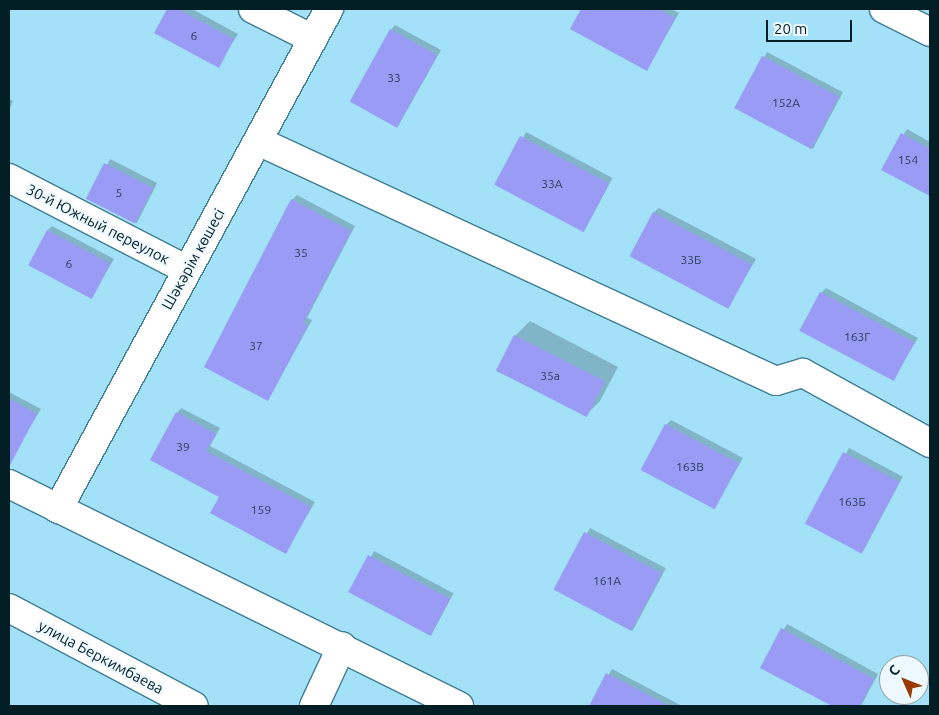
<!DOCTYPE html>
<html>
<head>
<meta charset="utf-8">
<style>
	body { margin:0 }
	#map { position:relative; width:939px; height:715px; overflow:hidden; background:#a2e1f8; font-family:Ubuntu,sans-serif }
	div>[style] { position:absolute }
	.shadow>* { inset:0; background:#0003; transform-origin:0 0 }
	.building>* { inset:0; background:#9a9bf5; transform-origin:0 0 }
	.roads { filter:drop-shadow(1px 0 #3f7d91) drop-shadow(-1px 0 #3f7d91) drop-shadow(0 1px #3f7d91) drop-shadow(0 -1px #3f7d91) }
	.minor>* { height:28px; margin:-14px; padding:0 14px; transform-origin:14px; border-radius:14px; background:#fff }
	span { translate:-50% -50%; white-space:nowrap; text-align:center; line-height:1.15; -webkit-text-stroke:4px #edf9fe; paint-order:stroke }
	.number-label { font-size:12px; color:#2a3d5a }
	.number-label span { -webkit-text-stroke-width:0 }
	.street-label { font-size:15px; color:#041e26 }
	.frame { position:absolute; inset:0; border:10px solid #041e26; pointer-events:none }
	.north { position:absolute; left:879px; top:655px; width:50px; height:50px; box-sizing:border-box; background:#edf9fe; border:1px solid #90a1a8; border-radius:50%; rotate:314deg; font-size:14px; font-weight:700; line-height:20px; text-align:center; color:#041e26 }
	.north::after { content:''; display:block; margin:auto; width:18px; height:22px; background:#9b3800; clip-path:polygon(50% 0,100% 100%,50% 72%,0 100%) }
	.scale { position:absolute; left:766px; top:20px; width:86px; height:22px; box-sizing:border-box; border:2px solid #041e26; border-top:0; padding-left:6px; font-size:15px; line-height:18px; white-space:nowrap; color:#041e26; -webkit-text-stroke:4px #edf9fe; paint-order:stroke }
</style>
</head>
<body>
<div id="map">
	<div class="shadow">
		<div style="clip-path:polygon(168px 9px,192px 9px,238px 34px,218px 66px,155px 33px)"></div>
		<div style="clip-path:polygon(582px 9px,671px 9px,679px 13px,647px 69px,571px 29px)"></div>
		<div style="clip-path:polygon(395px 25px,441px 50px,398px 126px,391px 30px)"></div>
		<div style="left:767px;top:52px;width:86px;height:64px;rotate:28deg"></div>
		<div style="clip-path:polygon(9px 99px,13px 101px,9px 110px)"></div>
		<div style="clip-path:polygon(907px 129px,930px 142px,930px 195px,883px 170px)"></div>
		<div style="left:526px;top:132px;width:98px;height:61px;rotate:28deg"></div>
		<div style="left:110px;top:159px;width:53px;height:45px;rotate:27deg"></div>
		<div style="clip-path:polygon(297px 195px,355px 226px,307px 318px,312px 320px,268px 400px,292px 200px)"></div>
		<div style="clip-path:polygon(659px 208px,756px 259px,728px 307px,654px 212px)"></div>
		<div style="clip-path:polygon(52px 226px,114px 259px,91px 298px,48px 230px)"></div>
		<div style="clip-path:polygon(826px 288px,918px 338px,893px 379px,821px 293px)"></div>
		<div style="clip-path:polygon(530px 321px,618px 367px,600px 401px,585px 416px,498px 370px,515px 336px)"></div>
		<div style="clip-path:polygon(9px 392px,41px 409px,18px 447px,9px 442px)"></div>
		<div style="clip-path:polygon(181px 408px,220px 428px,210px 446px,315px 502px,286px 552px,221px 497px,177px 413px)"></div>
		<div style="clip-path:polygon(671px 420px,743px 458px,714px 508px,666px 425px)"></div>
		<div style="left:849px;top:448px;width:61px;height:86px;rotate:28deg"></div>
		<div style="left:590px;top:528px;width:86px;height:71px;rotate:28deg"></div>
		<div style="left:374px;top:551px;width:90px;height:48px;rotate:28deg"></div>
		<div style="clip-path:polygon(787px 624px,878px 674px,861px 706px,835px 706px,761px 667px)"></div>
		<div style="clip-path:polygon(612px 669px,682px 706px,590px 706px)"></div>
	</div>
	<div class="building">
		<div style="clip-path:polygon(167px 9px,178px 9px,234px 39px,219px 68px,154px 33px)"></div>
		<div style="clip-path:polygon(581px 9px,658px 9px,675px 18px,647px 71px,570px 29px)"></div>
		<div style="left:390px;top:29px;width:54px;height:83px;rotate:29deg"></div>
		<div style="left:762px;top:56px;width:87px;height:59px;rotate:28deg"></div>
		<div style="clip-path:polygon(901px 133px,930px 149px,930px 196px,881px 170px)"></div>
		<div style="left:520px;top:136px;width:101px;height:55px;rotate:28deg"></div>
		<div style="left:104px;top:163px;width:55px;height:40px;rotate:27deg"></div>
		<div style="clip-path:polygon(291px 199px,351px 231px,303px 323px,308px 325px,268px 401px,204px 367px)"></div>
		<div style="left:653px;top:212px;width:112px;height:50px;rotate:28deg"></div>
		<div style="left:47px;top:230px;width:72px;height:40px;rotate:28deg"></div>
		<div style="left:820px;top:292px;width:107px;height:44px;rotate:28deg"></div>
		<div style="left:514px;top:335px;width:102px;height:40px;rotate:27deg"></div>
		<div style="clip-path:polygon(9px 399px,37px 414px,9px 467px)"></div>
		<div style="clip-path:polygon(176px 412px,216px 434px,206px 451px,311px 507px,286px 554px,210px 513px,219px 497px,150px 460px)"></div>
		<div style="left:665px;top:424px;width:84px;height:52px;rotate:28deg"></div>
		<div style="left:843px;top:452px;width:64px;height:81px;rotate:28deg"></div>
		<div style="left:584px;top:532px;width:88px;height:65px;rotate:28deg"></div>
		<div style="left:368px;top:555px;width:93px;height:42px;rotate:28deg"></div>
		<div style="clip-path:polygon(781px 628px,874px 679px,860px 706px,832px 706px,760px 668px)"></div>
		<div style="clip-path:polygon(606px 673px,669px 706px,589px 706px)"></div>
	</div>
	<div class="roads">
		<div class="minor">
			<div style="left:253px;top:9px;width:67px;rotate:26.6deg"></div>
			<div style="left:884px;top:9px;width:51px;rotate:26.6deg"></div>
			<div style="left:258px;top:141px;width:571px;rotate:24.86deg"></div>
			<div style="left:776px;top:381px;width:28px;rotate:-17deg"></div>
			<div style="left:803px;top:373px;width:145px;rotate:28.9deg"></div>
			<div style="left:9px;top:178px;width:200px;rotate:27.3deg"></div>
			<div style="left:9px;top:484px;width:502px;rotate:26.26deg"></div>
			<div style="left:58px;top:509px;width:569px;rotate:-61.54deg"></div>
			<div style="left:9px;top:608px;width:209px;rotate:27.9deg"></div>
			<div style="left:314px;top:706px;width:66px;rotate:-65deg"></div>
		</div>
	</div>
	<div class="number-label">
		<span style="left:194px;top:36px">6</span>
		<span style="left:394px;top:78px">33</span>
		<span style="left:786px;top:103px">152А</span>
		<span style="left:908px;top:160px">154</span>
		<span style="left:552px;top:184px">33А</span>
		<span style="left:119px;top:193px">5</span>
		<span style="left:301px;top:253px">35</span>
		<span style="left:691px;top:260px">33Б</span>
		<span style="left:69px;top:264px">6</span>
		<span style="left:857px;top:337px">163Г</span>
		<span style="left:256px;top:346px">37</span>
		<span style="left:550px;top:376px">35а</span>
		<span style="left:183px;top:447px">39</span>
		<span style="left:690px;top:467px">163В</span>
		<span style="left:852px;top:502px">163Б</span>
		<span style="left:261px;top:510px">159</span>
		<span style="left:607px;top:581px">161А</span>
	</div>
	<div class="street-label">
		<span style="left:98px;top:224px;rotate:27deg">30-й Южный переулок</span>
		<span style="left:193px;top:259px;rotate:-61deg">Шәкәрім көшесі</span>
		<span style="left:101px;top:657px;rotate:28deg">улица Беркимбаева</span>
	</div>
	<div class="frame"></div>
	<div class="north">С</div>
	<div class="scale">20 m</div>
</div>
</body>
</html>
